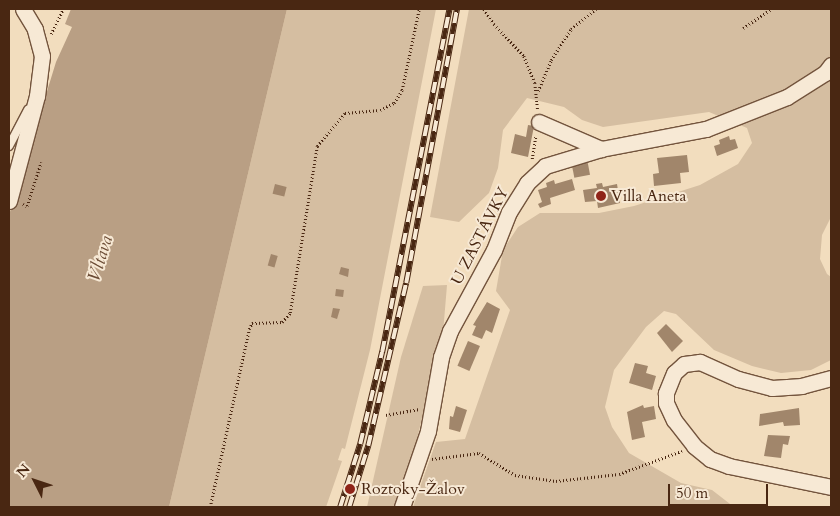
<!DOCTYPE html>
<html>
<head>
<meta charset="utf-8">
<style>
	body { margin:0 }
	#map { position:relative; width:840px; height:516px; overflow:hidden; background:#f2ddbe; font-family:Cardo,serif }
	div>[style] { position:absolute }
	.green>* { inset:0; background:#d5bea1 }
	.water>* { inset:0; background:#b99f84 }
	.building>* { inset:0; background:#a1866b; transform-origin:0 0 }
	.path>* { height:2.5px; margin-top:-1.25px; transform-origin:0; background:repeating-linear-gradient(90deg,#492712 0 1px,transparent 0 3.5px) }
	.roads { filter:drop-shadow(1px 0 #73543d) drop-shadow(-1px 0 #73543d) drop-shadow(0 1px #73543d) drop-shadow(0 -1px #73543d) }
	.lane>* { height:8px; margin:-4px; padding:0 4px; transform-origin:4px; border-radius:4px; background:#f7e9d5 }
	.street>* { height:15px; margin:-7.5px; padding:0 7.5px; transform-origin:7.5px; border-radius:7.5px; background:#f7e9d5 }
	.rail>* { height:5.5px; margin-top:-2.75px; transform-origin:0; background:repeating-linear-gradient(90deg,#f7e9d5 0 11px,#492712 0 22px); box-sizing:border-box; border-block:1px solid #492712 }
	.dots>* { width:14px; height:14px; translate:-50% -50%; box-sizing:border-box; border:2px solid #f7e9d5; border-radius:50% }
	span { translate:-50% -50%; white-space:nowrap; text-align:center; line-height:1.15; -webkit-text-stroke:4px #f7e9d5; paint-order:stroke }
	.poi-label { font-size:16px; color:#492712 }
	.left { translate:0 -50%; text-align:left }
	.street-label { font-size:16px; color:#492712 }
	.water-label { font-size:18px; color:#6b4b34; font-style:italic }
	.frame { position:absolute; inset:0; border:10px solid #492712; pointer-events:none }
	.north { position:absolute; left:10px; top:456px; width:50px; height:50px; -webkit-text-stroke:4px #f7e9d5; paint-order:stroke; rotate:311deg; font-size:14px; font-weight:700; line-height:20px; text-align:center; color:#492712 }
	.north::after { content:''; display:block; margin:auto; width:18px; height:22px; background:#492712; clip-path:polygon(50% 0,100% 100%,50% 72%,0 100%) }
	.scale { position:absolute; left:668px; top:484px; width:100px; height:22px; box-sizing:border-box; border:2px solid #492712; border-top:0; padding-left:6px; font-size:15px; line-height:18px; white-space:nowrap; color:#492712; -webkit-text-stroke:4px #f7e9d5; paint-order:stroke }
</style>
</head>
<body>
<div id="map">
	<div class="green">
		<div style="clip-path:polygon(287px 9px,436px 9px,370px 350px,345px 449px,342px 448px,338px 460px,342px 461px,326px 507px,169px 507px)"></div>
		<div style="clip-path:polygon(469px 9px,831px 9px,831px 217px,822px 235px,820px 259px,827px 274px,831px 277px,831px 360px,811px 370px,781px 373px,752px 366px,714px 350px,676px 314px,664px 311px,646px 327px,614px 370px,605px 407px,612px 427px,629px 453px,681px 483px,712px 490px,734px 507px,413px 507px,436px 442px,465px 439px,510px 310px,496px 291px,503px 250px,518px 227px,540px 213px,599px 213px,634px 206px,700px 185px,738px 164px,752px 143px,747px 128px,709px 112px,603px 127px,582px 120px,564px 107px,527px 98px,503px 130px,498px 168px,489px 193px,459px 222px,430px 217px)"></div>
		<div style="clip-path:polygon(447px 285px,443px 333px,412px 459px,394px 507px,367px 507px,401px 357px,423px 286px)"></div>
	</div>
	<div class="water">
		<div style="clip-path:polygon(71px 9px,287px 9px,169px 507px,9px 507px,9px 215px,56px 62px,72px 27px,65px 24px)"></div>
	</div>
	<div class="building">
		<div style="clip-path:polygon(528px 125px,534px 126px,528px 157px,511px 153px,515px 134px,526px 137px)"></div>
		<div style="clip-path:polygon(729px 136px,730px 140px,735px 139px,738px 148px,717px 156px,714px 146px,720px 144px,719px 140px)"></div>
		<div style="clip-path:polygon(687px 155px,689px 172px,680px 173px,681px 183px,654px 186px,653px 174px,659px 173px,657px 158px)"></div>
		<div style="left:587px;top:159px;width:16px;height:16px;rotate:79deg"></div>
		<div style="clip-path:polygon(572px 179px,575px 190px,550px 198px,551px 204px,540px 208px,538px 204px,542px 202px,538px 190px,547px 187px,546px 183px,554px 180px,555px 184px)"></div>
		<div style="clip-path:polygon(602px 183px,603px 187px,617px 184px,620px 203px,598px 208px,597px 201px,585px 202px,583px 190px,597px 188px,596px 184px)"></div>
		<div style="left:275px;top:184px;width:12px;height:10px;rotate:14deg"></div>
		<div style="left:271px;top:254px;width:7px;height:12px;rotate:16deg"></div>
		<div style="clip-path:polygon(341px 267px,349px 269px,348px 277px,339px 274px)"></div>
		<div style="left:336px;top:289px;width:8px;height:7px;rotate:7deg"></div>
		<div style="clip-path:polygon(487px 302px,500px 309px,492px 333px,486px 330px,482px 339px,472px 335px,476px 326px,473px 325px)"></div>
		<div style="clip-path:polygon(333px 308px,340px 309px,337px 319px,331px 317px)"></div>
		<div style="clip-path:polygon(666px 324px,683px 341px,672px 352px,657px 333px)"></div>
		<div style="left:468px;top:341px;width:13px;height:27px;rotate:23deg"></div>
		<div style="clip-path:polygon(635px 363px,648px 366px,646px 373px,656px 376px,652px 390px,629px 383px)"></div>
		<div style="clip-path:polygon(643px 405px,644px 408px,654px 406px,656px 419px,642px 422px,645px 437px,632px 440px,627px 412px)"></div>
		<div style="clip-path:polygon(456px 406px,467px 410px,460px 432px,449px 429px,450px 416px,453px 417px)"></div>
		<div style="clip-path:polygon(799px 408px,800px 425px,784px 426px,783px 422px,759px 426px,760px 414px)"></div>
		<div style="clip-path:polygon(768px 435px,790px 436px,788px 445px,783px 444px,781px 458px,764px 456px)"></div>
	</div>
	<div class="path">
		<div style="left:484px;top:9px;width:18px;rotate:56deg"></div>
		<div style="left:494px;top:24px;width:44px;rotate:46.8deg"></div>
		<div style="left:524px;top:56px;width:29px;rotate:68deg"></div>
		<div style="left:535px;top:83px;width:27px;rotate:84deg"></div>
		<div style="left:743px;top:28px;width:34px;rotate:-34deg"></div>
		<div style="left:51px;top:34px;width:28px;rotate:-64deg"></div>
		<div style="left:538px;top:91px;width:34px;rotate:-67deg"></div>
		<div style="left:551px;top:60px;width:37px;rotate:-57deg"></div>
		<div style="left:571px;top:29px;width:32px;rotate:-39deg"></div>
		<div style="left:532px;top:159px;width:24px;rotate:-81deg"></div>
		<div style="left:23px;top:204px;width:4px;rotate:27deg"></div>
		<div style="left:27px;top:206px;width:46px;rotate:-72.3deg"></div>
		<div style="left:386px;top:415px;width:34px;rotate:-10deg"></div>
		<div style="left:432px;top:459px;width:47px;rotate:-7.3deg"></div>
		<div style="left:479px;top:453px;width:42px;rotate:31.4deg"></div>
		<div style="left:515px;top:475px;width:41px;rotate:8.3deg"></div>
		<div style="left:556px;top:481px;width:63px;rotate:-6.3deg"></div>
		<div style="left:619px;top:474px;width:67px;rotate:-20.1deg"></div>
		<div style="left:210px;top:507px;width:182px;rotate:-77.6deg"></div>
		<div style="left:249px;top:329px;width:7px;rotate:-63deg"></div>
		<div style="left:252px;top:323px;width:30px;rotate:-2deg"></div>
		<div style="left:282px;top:322px;width:12px;rotate:-48deg"></div>
		<div style="left:290px;top:313px;width:169px;rotate:-80.8deg"></div>
		<div style="left:317px;top:146px;width:43px;rotate:-49.7deg"></div>
		<div style="left:345px;top:113px;width:35px;rotate:-5deg"></div>
		<div style="left:380px;top:110px;width:16px;rotate:-27deg"></div>
		<div style="left:394px;top:103px;width:15px;rotate:-58deg"></div>
		<div style="left:402px;top:90px;width:83px;rotate:-78.1deg"></div>
	</div>
	<div class="roads">
		<div class="lane">
			<div style="left:9px;top:146px;width:41px;rotate:-62.2deg"></div>
		</div>
		<div class="street">
			<div style="left:539px;top:122px;width:68px;rotate:23.5deg"></div>
			<div style="left:9px;top:201px;width:109px;rotate:-75.1deg"></div>
			<div style="left:37px;top:96px;width:40px;rotate:-82.9deg"></div>
			<div style="left:42px;top:56px;width:28px;rotate:-105deg"></div>
			<div style="left:35px;top:29px;width:23px;rotate:-121deg"></div>
			<div style="left:831px;top:378px;width:30px;rotate:165deg"></div>
			<div style="left:802px;top:386px;width:30px;rotate:176deg"></div>
			<div style="left:772px;top:388px;width:35px;rotate:-165deg"></div>
			<div style="left:738px;top:379px;width:42px;rotate:-155.9deg"></div>
			<div style="left:700px;top:362px;width:16px;rotate:173deg"></div>
			<div style="left:684px;top:364px;width:13px;rotate:138deg"></div>
			<div style="left:674px;top:373px;width:22px;rotate:112deg"></div>
			<div style="left:666px;top:393px;width:10px;rotate:90deg"></div>
			<div style="left:666px;top:403px;width:19px;rotate:65deg"></div>
			<div style="left:674px;top:420px;width:33px;rotate:52deg"></div>
			<div style="left:694px;top:446px;width:21px;rotate:39deg"></div>
			<div style="left:710px;top:459px;width:20px;rotate:20deg"></div>
			<div style="left:729px;top:466px;width:104px;rotate:11.6deg"></div>
			<div style="left:402px;top:507px;width:80px;rotate:-71.1deg"></div>
			<div style="left:428px;top:431px;width:75px;rotate:-80deg"></div>
			<div style="left:441px;top:357px;width:28px;rotate:-71deg"></div>
			<div style="left:450px;top:331px;width:92px;rotate:-61.5deg"></div>
			<div style="left:494px;top:250px;width:41px;rotate:-68.5deg"></div>
			<div style="left:509px;top:212px;width:34px;rotate:-58deg"></div>
			<div style="left:527px;top:183px;width:25px;rotate:-43deg"></div>
			<div style="left:545px;top:166px;width:59px;rotate:-16.9deg"></div>
			<div style="left:601px;top:149px;width:107px;rotate:-10.8deg"></div>
			<div style="left:706px;top:129px;width:87px;rotate:-21.6deg"></div>
			<div style="left:787px;top:97px;width:45px;rotate:-32.3deg"></div>
			<div style="left:825px;top:73px;width:10px;rotate:-53deg"></div>
		</div>
	</div>
	<div class="rail">
		<div style="left:340px;top:507px;width:66px;rotate:-72.4deg"></div>
		<div style="left:360px;top:444px;width:95px;rotate:-76.6deg"></div>
		<div style="left:382px;top:352px;width:349px;rotate:-78.9deg"></div>
		<div style="left:349px;top:507px;width:64px;rotate:-72.7deg"></div>
		<div style="left:368px;top:446px;width:167px;rotate:-76.9deg"></div>
		<div style="left:406px;top:283px;width:279px;rotate:-79.5deg"></div>
	</div>
	<div class="dots">
		<div style="left:601px;top:196px;background:#8f2418"></div>
		<div style="left:350px;top:489px;background:#8f2418"></div>
	</div>
	<div class="poi-label">
		<span class="left" style="left:611px;top:196px">Villa Aneta</span>
		<span class="left" style="left:361px;top:489px">Roztoky-Žalov</span>
	</div>
	<div class="street-label">
		<span style="left:480px;top:236px;rotate:-63deg">U ZASTÁVKY</span>
	</div>
	<div class="water-label">
		<span style="left:101px;top:259px;rotate:-73deg">Vltava</span>
	</div>
	<div class="frame"></div>
	<div class="north">N</div>
	<div class="scale">50 m</div>
</div>
</body>
</html>
